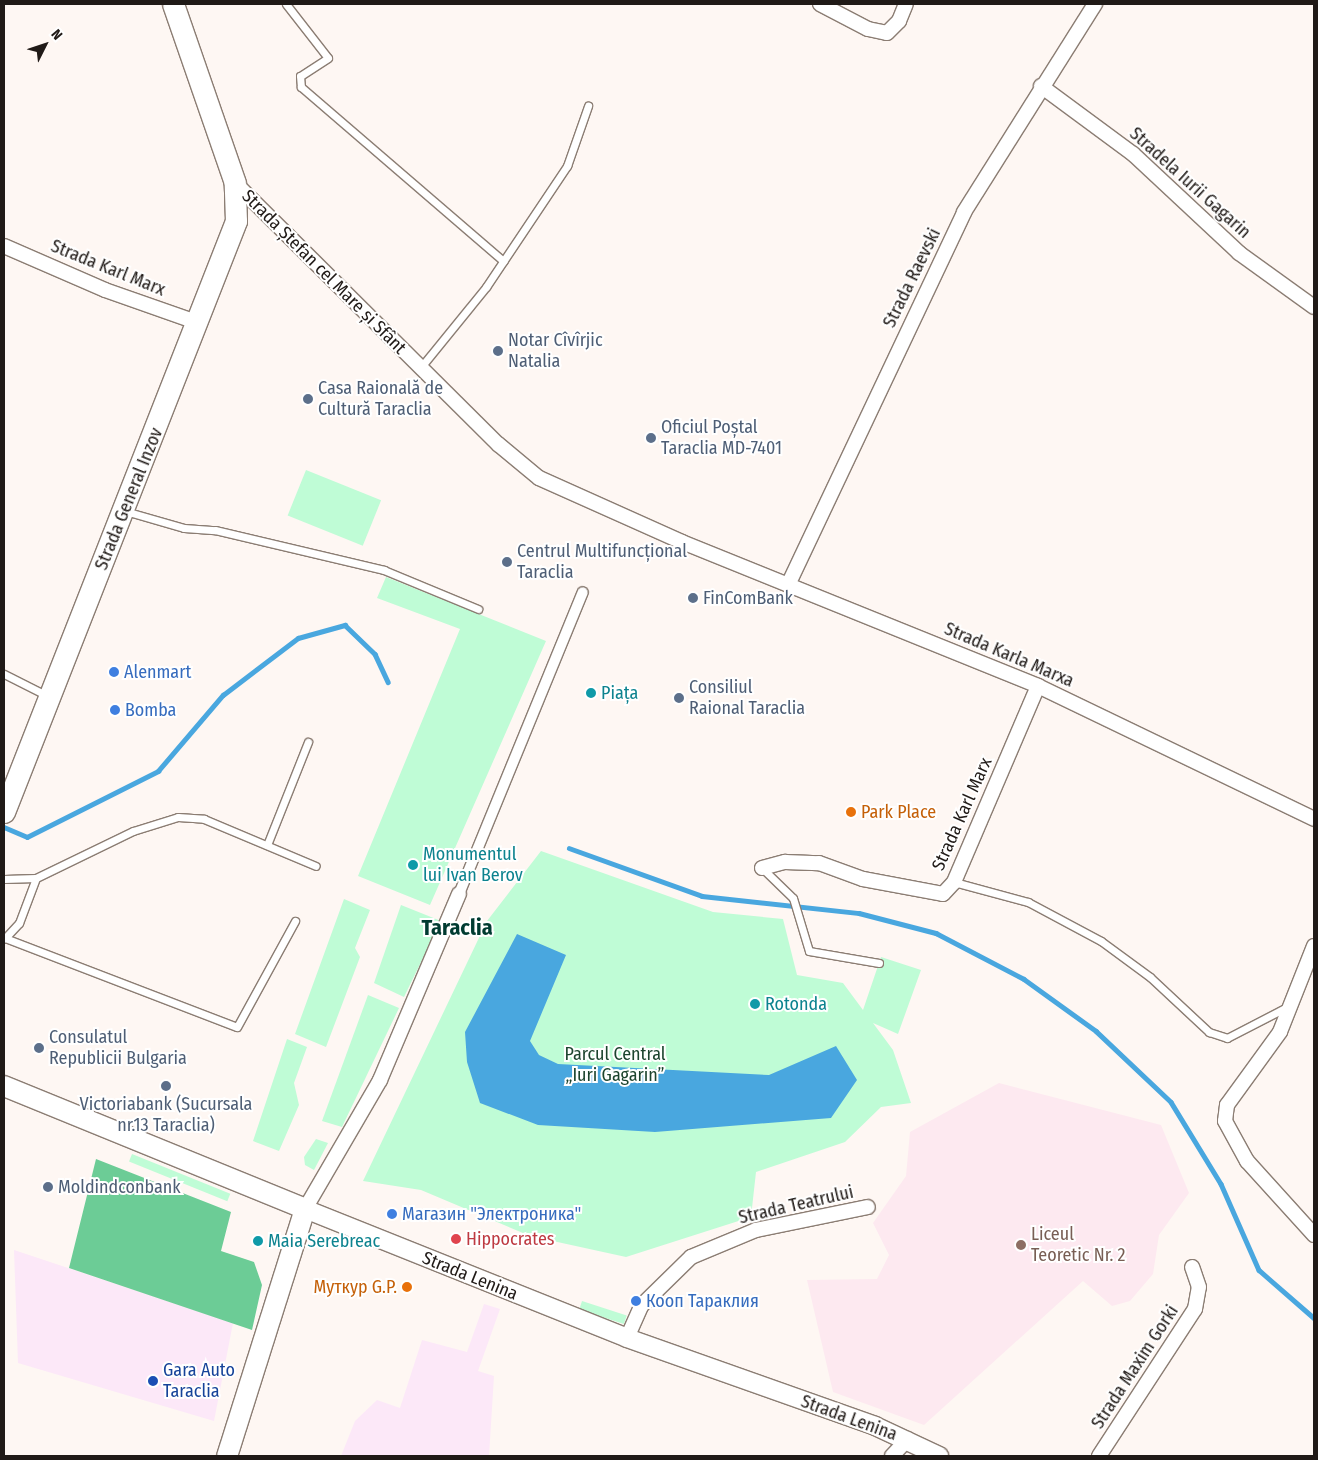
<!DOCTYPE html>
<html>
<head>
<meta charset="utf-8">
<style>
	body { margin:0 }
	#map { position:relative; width:1318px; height:1460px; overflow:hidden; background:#fef7f3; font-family:"Fira Sans Condensed",sans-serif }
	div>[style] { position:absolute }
	.commercial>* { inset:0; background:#fce8f8 }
	.education>* { inset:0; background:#fde9f0 }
	.green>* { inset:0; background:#bffcd6; transform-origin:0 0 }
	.forest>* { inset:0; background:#6ccc96 }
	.water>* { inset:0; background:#49a7df }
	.stream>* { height:4.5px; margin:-2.25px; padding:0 2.25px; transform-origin:2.25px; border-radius:2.25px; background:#49a7df }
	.roads { filter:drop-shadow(1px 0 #8b7d73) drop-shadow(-1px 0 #8b7d73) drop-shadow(0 1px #8b7d73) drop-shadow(0 -1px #8b7d73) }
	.service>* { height:7px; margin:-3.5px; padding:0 3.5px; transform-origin:3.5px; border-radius:3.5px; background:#fff }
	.pedestrian>* { height:10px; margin:-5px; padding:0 5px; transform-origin:5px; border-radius:5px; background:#fff }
	.minor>* { height:14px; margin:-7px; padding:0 7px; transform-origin:7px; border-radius:7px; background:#fff }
	.tertiary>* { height:18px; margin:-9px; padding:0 9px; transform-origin:9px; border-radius:9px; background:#fff }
	.secondary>* { height:20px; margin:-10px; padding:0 10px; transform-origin:10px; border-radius:10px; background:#fff }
	.primary>* { height:21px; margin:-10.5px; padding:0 10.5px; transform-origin:10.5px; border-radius:10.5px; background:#fff }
	.dots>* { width:14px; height:14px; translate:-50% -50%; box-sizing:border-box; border:2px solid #fff; border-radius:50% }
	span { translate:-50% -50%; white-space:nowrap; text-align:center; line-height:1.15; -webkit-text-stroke:4px #fff; paint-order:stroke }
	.street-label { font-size:18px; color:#201a17 }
	.service-label { font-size:18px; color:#4e5e75 }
	.left { translate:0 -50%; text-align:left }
	.shop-label { font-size:18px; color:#366cbe }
	.culture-label { font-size:18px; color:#0d838f }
	.food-label { font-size:18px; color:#c56008 }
	.right { translate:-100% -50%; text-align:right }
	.park-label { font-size:18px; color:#1c442e }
	.education-label { font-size:18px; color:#785e54 }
	.health-label { font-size:18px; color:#be3a42 }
	.transit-label { font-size:18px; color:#164399 }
	.district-label { font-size:22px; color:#003b31; font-weight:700 }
	.frame { position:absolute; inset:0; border:5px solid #201a17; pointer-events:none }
	.north { position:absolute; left:20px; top:20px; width:50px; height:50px; -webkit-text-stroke:4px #fff; paint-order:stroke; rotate:49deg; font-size:14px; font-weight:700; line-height:20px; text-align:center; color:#201a17 }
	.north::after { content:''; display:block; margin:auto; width:18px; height:22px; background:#201a17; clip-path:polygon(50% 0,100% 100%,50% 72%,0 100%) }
</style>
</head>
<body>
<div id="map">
	<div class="commercial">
		<div style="clip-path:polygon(14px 1250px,233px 1323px,214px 1421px,18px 1363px)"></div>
		<div style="clip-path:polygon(484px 1304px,500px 1309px,478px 1371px,494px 1376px,489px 1456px,341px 1456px,355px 1421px,377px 1400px,400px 1408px,422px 1340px,467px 1352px)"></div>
	</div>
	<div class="education">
		<div style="clip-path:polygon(999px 1083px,1161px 1125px,1189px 1193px,1159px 1235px,1153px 1274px,1130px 1301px,1112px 1306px,1083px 1281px,924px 1425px,833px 1392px,807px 1280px,877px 1279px,889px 1255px,873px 1223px,906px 1176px,910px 1132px)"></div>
	</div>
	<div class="green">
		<div style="left:306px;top:470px;width:81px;height:49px;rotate:22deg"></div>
		<div style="clip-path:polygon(386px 577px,546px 641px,430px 905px,358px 876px,460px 629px,377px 598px)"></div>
		<div style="clip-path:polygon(541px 851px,713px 912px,783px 919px,797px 975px,843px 983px,863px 1010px,881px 957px,921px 970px,898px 1034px,873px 1023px,893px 1050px,911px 1103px,881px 1107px,845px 1142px,756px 1172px,751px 1217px,626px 1257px,530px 1236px,421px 1190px,363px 1181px,487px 921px)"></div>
		<div style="clip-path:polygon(344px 899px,370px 910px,355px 948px,360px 957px,326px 1047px,295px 1034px)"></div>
		<div style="clip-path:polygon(401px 905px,441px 921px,404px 997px,374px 983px)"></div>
		<div style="clip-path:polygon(368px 995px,399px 1008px,342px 1127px,322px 1121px)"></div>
		<div style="clip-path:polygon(287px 1039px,307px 1047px,294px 1083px,299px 1105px,279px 1151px,253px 1141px)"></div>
		<div style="clip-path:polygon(316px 1139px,328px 1143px,314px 1170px,305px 1165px,304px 1157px)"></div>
		<div style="left:132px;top:1154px;width:106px;height:8px;rotate:22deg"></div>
		<div style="left:582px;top:1301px;width:47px;height:9px;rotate:18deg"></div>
	</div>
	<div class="forest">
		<div style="clip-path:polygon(96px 1159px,231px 1212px,221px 1251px,254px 1262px,262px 1285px,252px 1330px,69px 1268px)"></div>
	</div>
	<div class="water">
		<div style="clip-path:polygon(517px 934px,566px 955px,530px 1041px,539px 1055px,558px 1064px,769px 1075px,836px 1046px,857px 1080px,831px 1118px,655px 1132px,538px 1125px,480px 1103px,467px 1062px,465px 1032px)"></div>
	</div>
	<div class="stream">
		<div style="left:4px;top:827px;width:25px;rotate:23deg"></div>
		<div style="left:27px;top:837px;width:147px;rotate:-26.7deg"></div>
		<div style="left:158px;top:771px;width:100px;rotate:-49.5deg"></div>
		<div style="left:223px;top:695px;width:94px;rotate:-37.2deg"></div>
		<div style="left:298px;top:638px;width:49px;rotate:-15.5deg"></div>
		<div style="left:345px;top:625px;width:42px;rotate:44deg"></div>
		<div style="left:375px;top:654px;width:31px;rotate:65deg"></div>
		<div style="left:569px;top:848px;width:141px;rotate:19.8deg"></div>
		<div style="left:702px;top:896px;width:158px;rotate:6.2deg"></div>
		<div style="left:859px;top:913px;width:80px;rotate:14.6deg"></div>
		<div style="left:936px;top:933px;width:99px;rotate:27.6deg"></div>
		<div style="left:1024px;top:979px;width:89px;rotate:35.8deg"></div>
		<div style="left:1096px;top:1031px;width:103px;rotate:43.4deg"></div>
		<div style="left:1171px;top:1102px;width:96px;rotate:58.6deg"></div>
		<div style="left:1221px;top:1184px;width:94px;rotate:66.2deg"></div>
		<div style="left:1259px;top:1270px;width:73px;rotate:41.1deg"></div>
	</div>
	<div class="roads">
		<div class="service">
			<div style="left:286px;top:4px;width:68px;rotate:52.1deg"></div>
			<div style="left:328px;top:58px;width:33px;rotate:147deg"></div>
			<div style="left:300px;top:76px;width:11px;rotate:85deg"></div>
			<div style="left:301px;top:87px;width:267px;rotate:40.7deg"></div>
			<div style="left:421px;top:367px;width:103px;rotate:-50.9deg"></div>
			<div style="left:486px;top:287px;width:146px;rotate:-56.2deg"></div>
			<div style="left:567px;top:166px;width:64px;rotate:-70.7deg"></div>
			<div style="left:125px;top:511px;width:61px;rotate:16.1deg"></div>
			<div style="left:184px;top:528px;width:31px;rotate:4deg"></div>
			<div style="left:215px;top:530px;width:174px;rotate:13.3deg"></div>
			<div style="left:384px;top:570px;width:102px;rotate:22.5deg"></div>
			<div style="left:4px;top:674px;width:49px;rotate:26.6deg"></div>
			<div style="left:267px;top:845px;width:111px;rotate:-68.3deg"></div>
			<div style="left:762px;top:868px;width:43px;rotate:44.1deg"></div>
			<div style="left:793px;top:898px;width:55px;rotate:73.2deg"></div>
			<div style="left:809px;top:951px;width:71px;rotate:9.7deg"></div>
			<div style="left:36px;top:878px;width:48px;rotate:110.7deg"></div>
			<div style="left:19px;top:923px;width:21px;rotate:133deg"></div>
			<div style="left:5px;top:938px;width:248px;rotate:21deg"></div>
			<div style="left:237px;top:1027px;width:121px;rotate:-61.3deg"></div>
			<div style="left:4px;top:879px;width:32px;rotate:-2deg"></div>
			<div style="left:36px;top:878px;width:108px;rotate:-25.9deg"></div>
			<div style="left:133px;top:831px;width:47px;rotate:-17.3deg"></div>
			<div style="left:178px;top:817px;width:26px;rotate:4deg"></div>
			<div style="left:204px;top:819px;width:121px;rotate:22.8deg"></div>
			<div style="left:954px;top:882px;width:77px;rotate:15.1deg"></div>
			<div style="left:1028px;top:902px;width:83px;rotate:28.1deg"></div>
			<div style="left:1101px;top:941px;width:61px;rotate:36.3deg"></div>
			<div style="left:1150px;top:977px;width:81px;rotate:43deg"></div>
			<div style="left:1209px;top:1032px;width:19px;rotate:18deg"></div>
			<div style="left:1227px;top:1038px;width:70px;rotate:-27.3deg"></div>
		</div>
		<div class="pedestrian">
			<div style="left:459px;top:894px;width:326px;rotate:-67.7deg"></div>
		</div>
		<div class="minor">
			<div style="left:820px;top:4px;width:54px;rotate:27.5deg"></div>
			<div style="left:868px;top:29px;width:19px;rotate:12deg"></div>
			<div style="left:887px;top:33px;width:17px;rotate:-45deg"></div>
			<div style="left:899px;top:21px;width:18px;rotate:-68deg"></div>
			<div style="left:1041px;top:86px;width:114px;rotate:36.5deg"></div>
			<div style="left:1133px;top:154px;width:145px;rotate:43deg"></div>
			<div style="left:1239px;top:253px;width:92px;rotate:35.8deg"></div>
			<div style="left:235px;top:183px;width:371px;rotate:44.8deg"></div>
			<div style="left:498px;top:444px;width:53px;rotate:39.7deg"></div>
			<div style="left:539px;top:478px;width:157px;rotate:24.1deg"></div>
			<div style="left:682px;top:542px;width:384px;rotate:22deg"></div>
			<div style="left:1038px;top:686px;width:306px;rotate:25.7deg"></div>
			<div style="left:4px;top:246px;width:110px;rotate:23.5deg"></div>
			<div style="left:105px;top:290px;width:100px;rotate:19.3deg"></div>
			<div style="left:789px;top:583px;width:410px;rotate:-64.7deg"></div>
			<div style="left:964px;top:212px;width:246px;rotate:-57.8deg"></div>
			<div style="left:762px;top:868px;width:24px;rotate:-15deg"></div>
			<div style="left:785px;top:862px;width:34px;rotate:2deg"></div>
			<div style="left:819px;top:863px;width:47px;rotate:20deg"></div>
			<div style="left:863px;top:879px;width:81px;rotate:10.6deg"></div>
			<div style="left:943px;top:894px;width:16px;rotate:-47deg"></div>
			<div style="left:954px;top:882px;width:213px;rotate:-66.8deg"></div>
			<div style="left:1314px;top:946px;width:92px;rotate:111.6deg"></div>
			<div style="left:1280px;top:1032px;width:90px;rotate:126deg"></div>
			<div style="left:1227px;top:1105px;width:16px;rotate:97deg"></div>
			<div style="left:1225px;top:1121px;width:46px;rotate:61.2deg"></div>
			<div style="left:1247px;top:1161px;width:100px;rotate:47.8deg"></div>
			<div style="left:305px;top:1209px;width:149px;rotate:-59.8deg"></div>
			<div style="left:380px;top:1080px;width:202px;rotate:-67deg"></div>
			<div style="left:627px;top:1338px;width:35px;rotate:-66deg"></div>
			<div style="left:641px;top:1306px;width:70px;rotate:-44.4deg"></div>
			<div style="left:691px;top:1257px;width:70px;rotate:-22.6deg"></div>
			<div style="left:756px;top:1230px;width:114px;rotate:-11.6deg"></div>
			<div style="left:892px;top:1456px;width:23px;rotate:-47deg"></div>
			<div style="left:1099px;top:1456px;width:176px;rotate:-56.9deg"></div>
			<div style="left:1195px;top:1309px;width:22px;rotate:-80deg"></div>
			<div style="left:1199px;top:1287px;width:21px;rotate:-109deg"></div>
		</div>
		<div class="tertiary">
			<div style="left:305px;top:1209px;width:347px;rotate:21.8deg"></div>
			<div style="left:627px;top:1338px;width:263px;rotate:19.5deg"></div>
			<div style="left:875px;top:1426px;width:71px;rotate:25.1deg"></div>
		</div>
		<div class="secondary">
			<div style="left:4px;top:1086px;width:325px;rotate:22.2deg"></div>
			<div style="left:305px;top:1209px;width:259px;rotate:107.5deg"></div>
		</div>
		<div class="primary">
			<div style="left:4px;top:812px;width:635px;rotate:-68.57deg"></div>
			<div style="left:236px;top:221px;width:38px;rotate:-92deg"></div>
			<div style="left:235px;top:183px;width:189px;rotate:-109.1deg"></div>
		</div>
	</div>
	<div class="dots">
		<div style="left:498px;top:351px;background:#5c6f8a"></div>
		<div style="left:308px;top:399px;background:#5c6f8a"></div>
		<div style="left:651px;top:438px;background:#5c6f8a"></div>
		<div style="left:507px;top:562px;background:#5c6f8a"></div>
		<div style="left:693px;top:598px;background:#5c6f8a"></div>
		<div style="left:114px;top:672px;background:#3f7fe0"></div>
		<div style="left:591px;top:693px;background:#0f9aa8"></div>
		<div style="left:679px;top:698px;background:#5c6f8a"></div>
		<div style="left:115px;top:710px;background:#3f7fe0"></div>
		<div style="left:851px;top:812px;background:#e8710a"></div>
		<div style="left:413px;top:865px;background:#0f9aa8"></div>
		<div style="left:755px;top:1004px;background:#0f9aa8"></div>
		<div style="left:39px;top:1048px;background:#5c6f8a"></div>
		<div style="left:166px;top:1086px;background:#5c6f8a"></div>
		<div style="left:48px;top:1187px;background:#5c6f8a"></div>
		<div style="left:392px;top:1214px;background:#3f7fe0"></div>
		<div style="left:456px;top:1239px;background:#e0444e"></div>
		<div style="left:258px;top:1241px;background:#0f9aa8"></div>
		<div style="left:1021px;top:1245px;background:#8d6e63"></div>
		<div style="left:407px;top:1287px;background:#e8710a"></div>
		<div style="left:636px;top:1301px;background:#3f7fe0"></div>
		<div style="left:153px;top:1381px;background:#1a4fb4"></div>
	</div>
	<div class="street-label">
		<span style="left:1190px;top:183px;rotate:42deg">Stradela Iurii Gagarin</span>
		<span style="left:108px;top:268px;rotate:22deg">Strada Karl Marx</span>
		<span style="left:324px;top:272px;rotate:45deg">Strada Ștefan cel Mare și Sfânt</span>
		<span style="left:912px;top:278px;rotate:-64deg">Strada Raevski</span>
		<span style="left:129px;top:499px;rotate:-68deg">Strada General Inzov</span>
		<span style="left:1009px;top:655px;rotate:23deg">Strada Karla Marxa</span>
		<span style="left:962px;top:814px;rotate:-66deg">Strada Karl Marx</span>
		<span style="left:796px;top:1205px;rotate:-13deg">Strada Teatrului</span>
		<span style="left:470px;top:1276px;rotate:22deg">Strada Lenina</span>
		<span style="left:1135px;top:1367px;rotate:-57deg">Strada Maxim Gorki</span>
		<span style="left:849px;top:1418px;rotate:20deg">Strada Lenina</span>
	</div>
	<div class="service-label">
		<span class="left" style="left:508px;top:351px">Notar Cîvîrjic<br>Natalia</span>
		<span class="left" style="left:318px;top:399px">Casa Raională de<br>Cultură Taraclia</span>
		<span class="left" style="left:661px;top:438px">Oficiul Poștal<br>Taraclia MD-7401</span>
		<span class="left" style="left:517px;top:562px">Centrul Multifuncțional<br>Taraclia</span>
		<span class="left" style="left:703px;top:598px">FinComBank</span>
		<span class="left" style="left:689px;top:698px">Consiliul<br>Raional Taraclia</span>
		<span class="left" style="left:49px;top:1048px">Consulatul<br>Republicii Bulgaria</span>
		<span style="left:166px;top:1115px">Victoriabank (Sucursala<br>nr.13 Taraclia)</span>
		<span class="left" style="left:58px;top:1187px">Moldindconbank</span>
	</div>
	<div class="shop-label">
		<span class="left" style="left:124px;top:672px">Alenmart</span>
		<span class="left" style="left:125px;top:710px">Bomba</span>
		<span class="left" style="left:402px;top:1214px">Магазин "Электроника"</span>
		<span class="left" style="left:646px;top:1301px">Кооп Тараклия</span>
	</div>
	<div class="culture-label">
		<span class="left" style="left:601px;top:693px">Piața</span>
		<span class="left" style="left:423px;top:865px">Monumentul<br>lui Ivan Berov</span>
		<span class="left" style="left:765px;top:1004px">Rotonda</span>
		<span class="left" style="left:268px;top:1241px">Maia Serebreac</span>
	</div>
	<div class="food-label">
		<span class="left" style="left:861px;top:812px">Park Place</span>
		<span class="right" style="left:397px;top:1287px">Муткур G.P.</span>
	</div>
	<div class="park-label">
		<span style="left:615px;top:1065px">Parcul Central<br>„Iuri Gagarin”</span>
	</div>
	<div class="education-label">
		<span class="left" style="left:1031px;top:1245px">Liceul<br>Teoretic Nr. 2</span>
	</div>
	<div class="health-label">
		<span class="left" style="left:466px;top:1239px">Hippocrates</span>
	</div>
	<div class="transit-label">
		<span class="left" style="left:163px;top:1381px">Gara Auto<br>Taraclia</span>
	</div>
	<div class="district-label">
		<span style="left:457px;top:928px">Taraclia</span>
	</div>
	<div class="frame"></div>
	<div class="north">N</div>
</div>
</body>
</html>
